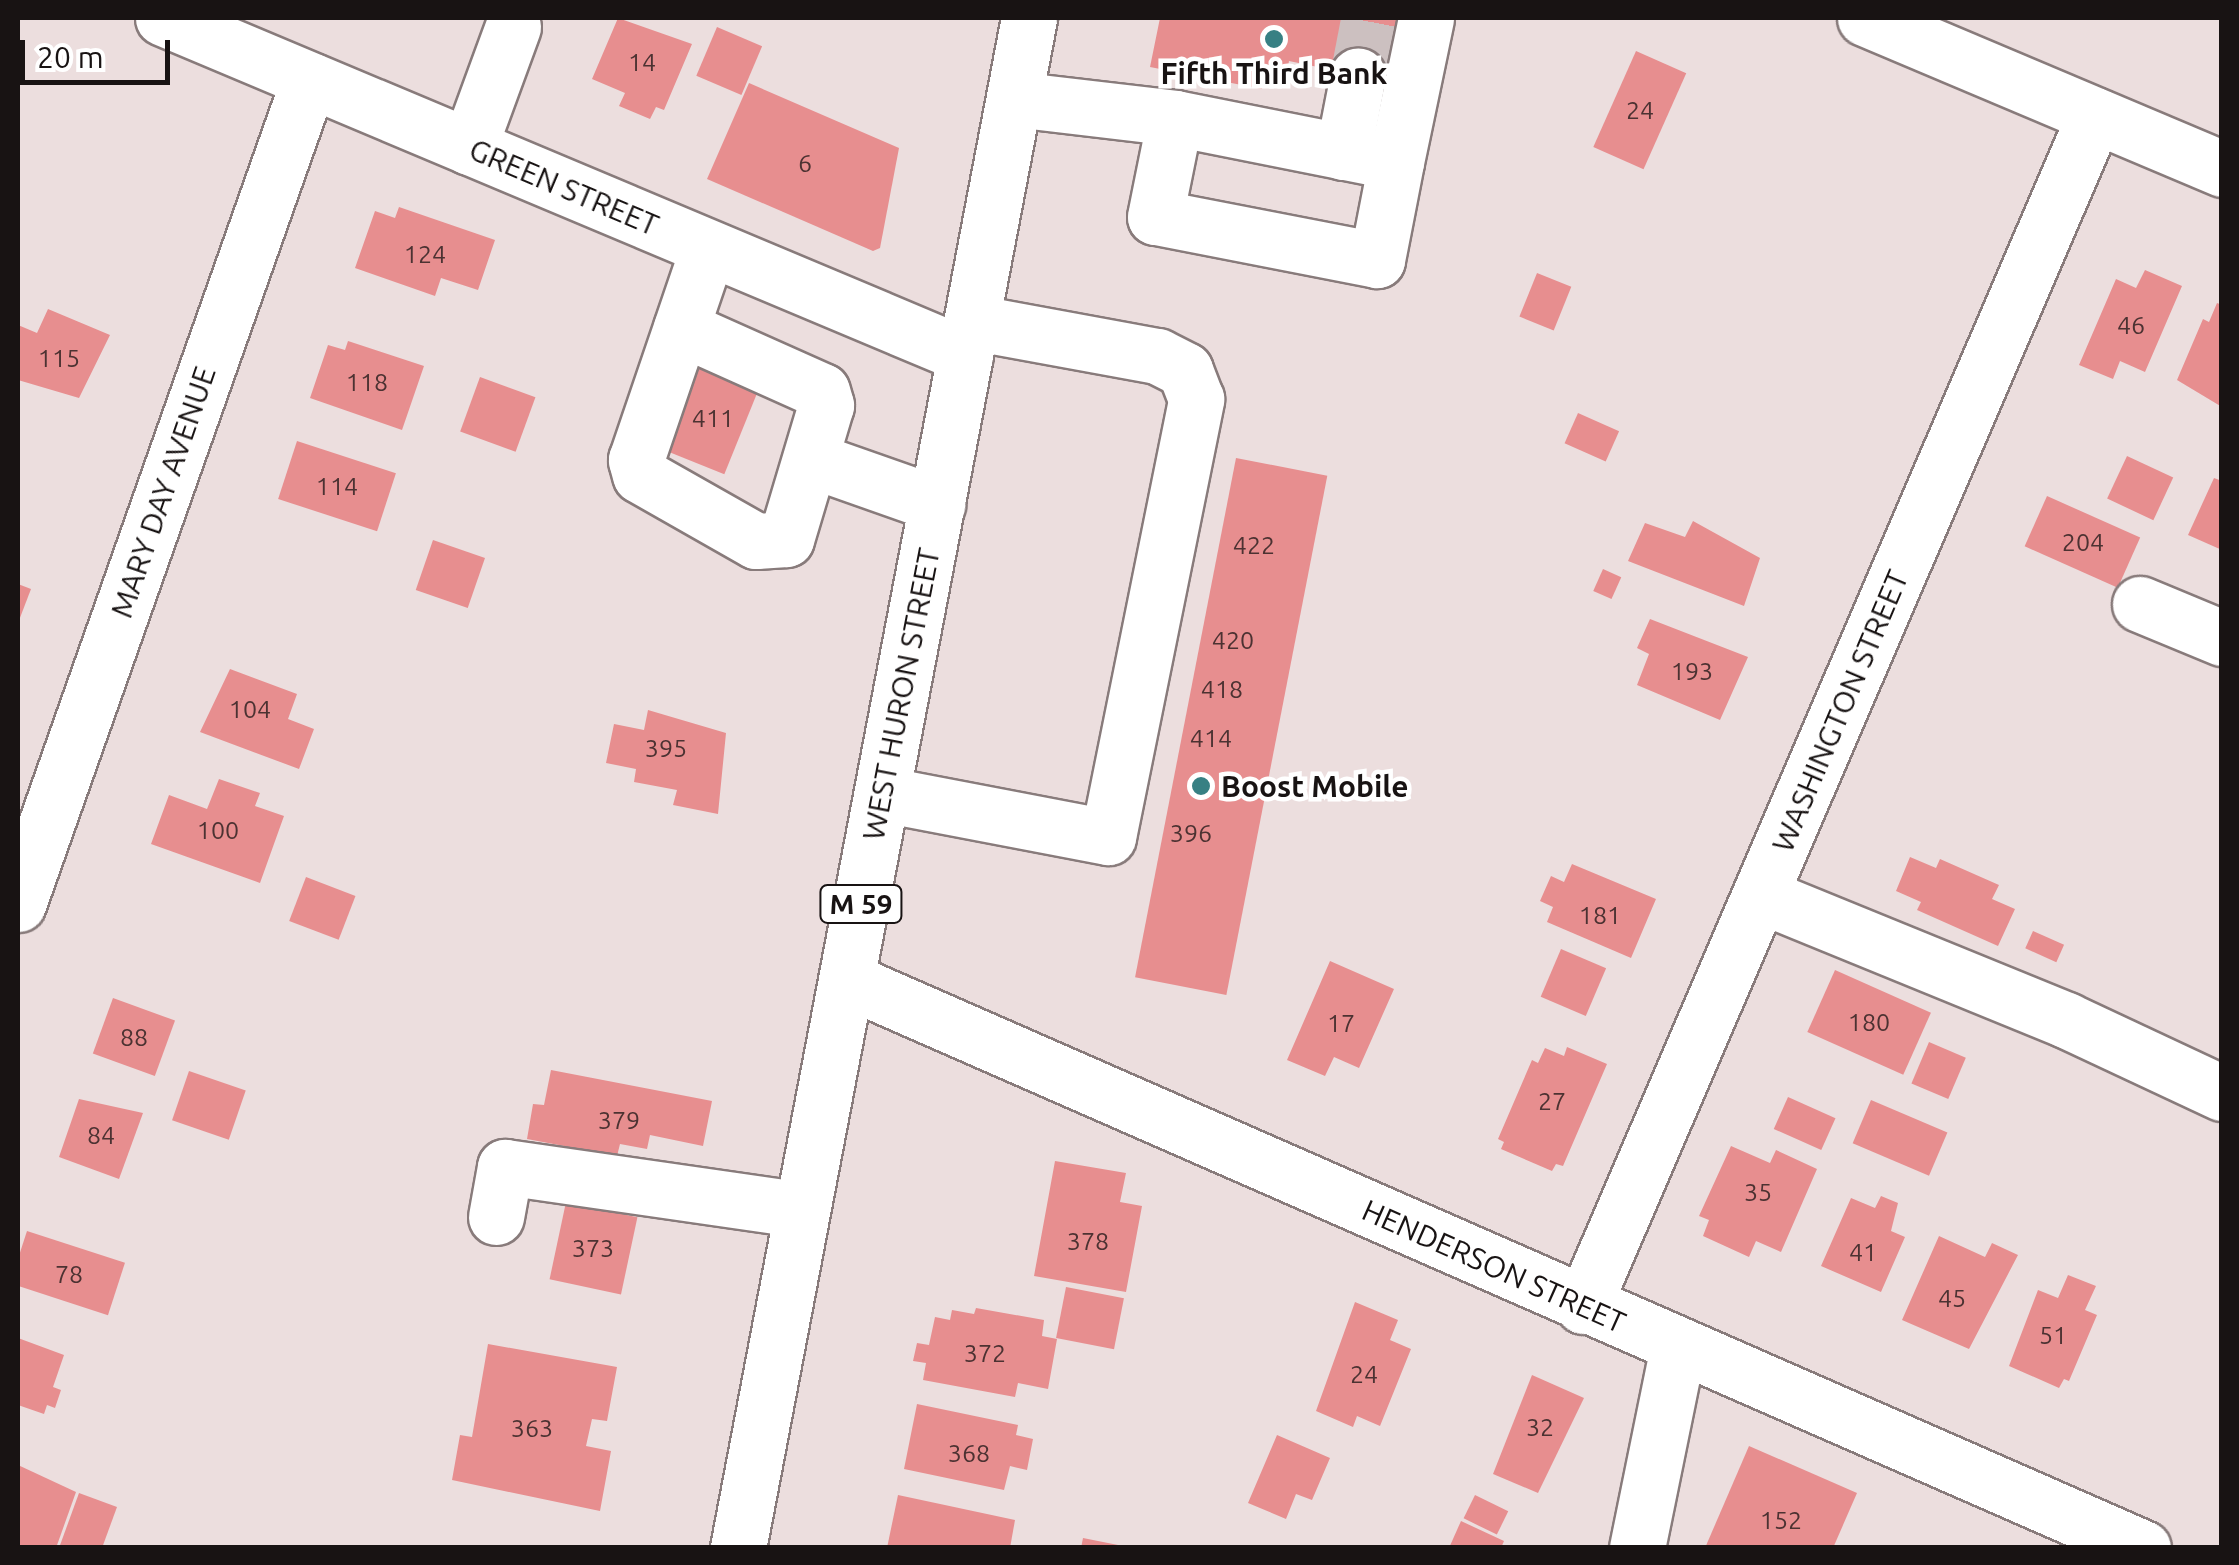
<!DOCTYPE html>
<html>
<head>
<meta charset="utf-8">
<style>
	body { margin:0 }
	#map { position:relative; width:2239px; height:1565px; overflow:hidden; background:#ecdede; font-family:Ubuntu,sans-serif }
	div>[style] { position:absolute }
	.building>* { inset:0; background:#e78e8f; transform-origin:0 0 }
	.minor-tunnel>* { height:55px; margin-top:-27.5px; transform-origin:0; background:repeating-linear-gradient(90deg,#ccc0c0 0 55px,transparent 0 83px) }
	.roads { filter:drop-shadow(2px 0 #887b7b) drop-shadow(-2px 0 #887b7b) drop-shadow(0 2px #887b7b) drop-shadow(0 -2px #887b7b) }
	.minor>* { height:55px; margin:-27.5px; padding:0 27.5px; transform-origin:27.5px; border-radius:27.5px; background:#fff }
	.highway>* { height:55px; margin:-27.5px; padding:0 27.5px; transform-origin:27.5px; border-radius:27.5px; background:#fff }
	.dots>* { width:28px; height:28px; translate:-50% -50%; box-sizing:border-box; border:5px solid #fff; border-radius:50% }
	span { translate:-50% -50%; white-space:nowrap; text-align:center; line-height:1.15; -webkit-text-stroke:9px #fff; paint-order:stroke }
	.number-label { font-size:25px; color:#4c3232 }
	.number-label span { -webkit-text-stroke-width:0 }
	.shield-label span { padding:2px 8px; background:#fff; border:2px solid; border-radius:8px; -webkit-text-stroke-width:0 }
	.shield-label { font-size:28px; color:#181313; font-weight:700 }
	.poi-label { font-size:30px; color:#181313; font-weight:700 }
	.left { translate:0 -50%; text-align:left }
	.street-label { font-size:30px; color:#181313 }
	.frame { position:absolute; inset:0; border:20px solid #181313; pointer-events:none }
	.scale { position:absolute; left:20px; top:40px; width:150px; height:45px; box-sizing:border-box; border:5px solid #181313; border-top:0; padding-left:12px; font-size:30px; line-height:35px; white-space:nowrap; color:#181313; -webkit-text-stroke:8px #fff; paint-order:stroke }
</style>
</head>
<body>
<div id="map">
	<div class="building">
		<div style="clip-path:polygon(618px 18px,692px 44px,664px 110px,656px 107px,650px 119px,619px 106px,625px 93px,592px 79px)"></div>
		<div style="clip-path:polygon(1160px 18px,1397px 18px,1385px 81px,1289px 61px,1287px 72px,1267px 67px,1262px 89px,1150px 67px)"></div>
		<div style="left:717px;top:27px;width:49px;height:53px;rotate:23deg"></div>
		<div style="left:1636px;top:51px;width:55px;height:105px;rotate:24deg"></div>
		<div style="clip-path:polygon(749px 83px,899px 148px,880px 248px,873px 251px,707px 179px)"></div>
		<div style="clip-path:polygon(399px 207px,495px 240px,478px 290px,441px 278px,435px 296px,355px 268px,375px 211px,395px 218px)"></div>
		<div style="clip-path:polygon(2145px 270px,2182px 286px,2145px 372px,2120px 361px,2113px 379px,2079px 365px,2116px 279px,2136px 288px)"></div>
		<div style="left:1537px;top:273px;width:37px;height:47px;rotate:22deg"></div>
		<div style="clip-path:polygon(2217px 303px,2222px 305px,2222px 407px,2177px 380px,2203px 319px,2209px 322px)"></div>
		<div style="clip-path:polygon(48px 309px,110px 335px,79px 398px,18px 380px,18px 325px,37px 333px)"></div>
		<div style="clip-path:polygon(348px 341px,424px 366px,402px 430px,310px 398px,328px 345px,345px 350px)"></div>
		<div style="left:700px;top:361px;width:65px;height:96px;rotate:22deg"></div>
		<div style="left:480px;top:377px;width:59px;height:58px;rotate:20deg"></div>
		<div style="left:1578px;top:413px;width:45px;height:33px;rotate:24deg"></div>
		<div style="left:297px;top:441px;width:104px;height:61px;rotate:18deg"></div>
		<div style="left:2127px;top:456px;width:51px;height:47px;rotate:25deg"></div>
		<div style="left:1236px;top:458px;width:93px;height:529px;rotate:11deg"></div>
		<div style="clip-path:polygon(2214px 478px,2222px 481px,2222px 550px,2188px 535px)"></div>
		<div style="left:2047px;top:496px;width:102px;height:55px;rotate:24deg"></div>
		<div style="clip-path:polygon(1693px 521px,1760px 558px,1744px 606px,1628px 561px,1645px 523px,1685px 537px)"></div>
		<div style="left:433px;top:540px;width:55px;height:53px;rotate:19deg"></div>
		<div style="left:1603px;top:569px;width:20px;height:24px;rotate:24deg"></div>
		<div style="clip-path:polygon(18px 584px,31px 589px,18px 623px)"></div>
		<div style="clip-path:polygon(1650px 619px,1748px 657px,1720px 720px,1637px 685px,1649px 654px,1637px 648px)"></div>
		<div style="clip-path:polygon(230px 669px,297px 694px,288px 719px,314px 729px,299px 769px,200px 732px)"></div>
		<div style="clip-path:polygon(648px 710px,726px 733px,718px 814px,673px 805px,677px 790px,634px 782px,636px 769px,606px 763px,614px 724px,644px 730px)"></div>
		<div style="clip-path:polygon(219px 779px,260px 793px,255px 806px,284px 816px,260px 883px,151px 844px,169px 795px,207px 809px)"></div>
		<div style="clip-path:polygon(1910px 857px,1936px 868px,1940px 859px,1999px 885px,1992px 899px,2015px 909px,1998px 946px,1917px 910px,1921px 902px,1896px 891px)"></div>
		<div style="clip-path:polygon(1572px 864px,1656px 899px,1631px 958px,1547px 922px,1553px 907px,1540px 901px,1551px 876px,1564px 882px)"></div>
		<div style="left:306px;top:877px;width:53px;height:47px;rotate:21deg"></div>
		<div style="left:2033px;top:931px;width:34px;height:19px;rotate:24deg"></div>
		<div style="left:1561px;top:949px;width:49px;height:52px;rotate:23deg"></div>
		<div style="clip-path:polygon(1330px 961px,1394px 989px,1359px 1068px,1334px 1057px,1325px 1076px,1287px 1060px)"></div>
		<div style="left:1835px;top:970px;width:105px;height:68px;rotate:24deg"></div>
		<div style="left:113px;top:998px;width:66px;height:59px;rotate:20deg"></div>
		<div style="left:1929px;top:1042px;width:40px;height:45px;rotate:23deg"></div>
		<div style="clip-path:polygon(1567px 1047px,1607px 1064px,1563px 1166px,1556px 1164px,1552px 1171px,1501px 1149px,1504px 1142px,1498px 1139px,1532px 1060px,1538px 1063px,1545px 1048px,1564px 1056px)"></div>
		<div style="clip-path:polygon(551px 1070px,712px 1101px,703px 1146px,650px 1135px,647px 1149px,620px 1144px,617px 1156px,527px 1139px,533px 1104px,544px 1105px)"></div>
		<div style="left:189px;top:1071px;width:60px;height:52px;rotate:19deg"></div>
		<div style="left:1788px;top:1097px;width:52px;height:35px;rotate:24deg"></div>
		<div style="clip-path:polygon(79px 1099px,143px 1113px,119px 1179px,59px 1157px)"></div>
		<div style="left:1871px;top:1100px;width:83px;height:47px;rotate:23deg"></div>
		<div style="clip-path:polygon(1731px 1146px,1770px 1163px,1776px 1150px,1817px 1169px,1781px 1252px,1756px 1241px,1749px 1257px,1703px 1236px,1709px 1220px,1699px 1216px)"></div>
		<div style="clip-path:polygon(1055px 1161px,1126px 1173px,1120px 1202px,1142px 1206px,1126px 1292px,1034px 1276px)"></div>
		<div style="clip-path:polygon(1881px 1196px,1898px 1203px,1891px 1231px,1905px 1237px,1881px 1292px,1821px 1266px,1851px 1198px,1875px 1208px)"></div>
		<div style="left:566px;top:1202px;width:73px;height:79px;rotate:12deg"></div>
		<div style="left:27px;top:1231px;width:103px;height:55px;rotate:18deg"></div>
		<div style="clip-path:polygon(1939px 1236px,1985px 1257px,1992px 1243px,2018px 1255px,1969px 1349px,1902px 1320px)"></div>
		<div style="clip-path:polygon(2068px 1275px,2096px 1286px,2085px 1310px,2097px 1315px,2069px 1381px,2064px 1379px,2059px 1388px,2009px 1366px,2038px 1290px,2058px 1298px)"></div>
		<div style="left:1066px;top:1287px;width:59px;height:52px;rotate:11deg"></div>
		<div style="clip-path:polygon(1355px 1302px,1398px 1320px,1390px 1340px,1411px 1349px,1380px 1426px,1357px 1416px,1353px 1427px,1316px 1411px)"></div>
		<div style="clip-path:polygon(976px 1308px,1044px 1320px,1042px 1336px,1057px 1339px,1048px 1389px,1018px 1383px,1015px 1397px,923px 1380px,926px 1363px,913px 1361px,917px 1343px,929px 1345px,935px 1317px,950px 1320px,952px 1310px,974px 1314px)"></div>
		<div style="clip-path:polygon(18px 1338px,64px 1355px,53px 1387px,61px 1390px,55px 1408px,47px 1405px,44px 1414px,18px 1405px)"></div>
		<div style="clip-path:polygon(488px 1344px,617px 1367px,607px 1421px,592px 1419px,586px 1446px,611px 1451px,600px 1511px,452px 1480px,460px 1435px,472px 1437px)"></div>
		<div style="clip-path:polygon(1532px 1375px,1584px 1398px,1538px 1493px,1493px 1474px)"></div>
		<div style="clip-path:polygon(917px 1404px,1018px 1425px,1016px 1435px,1033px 1439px,1027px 1470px,1010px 1466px,1004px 1490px,904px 1469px)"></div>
		<div style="clip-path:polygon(1277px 1435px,1330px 1458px,1312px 1500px,1296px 1494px,1286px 1519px,1248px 1503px)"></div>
		<div style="clip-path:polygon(1749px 1446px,1857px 1493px,1833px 1548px,1705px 1548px)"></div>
		<div style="clip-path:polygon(18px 1465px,76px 1492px,56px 1548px,18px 1548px)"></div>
		<div style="clip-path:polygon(79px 1493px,117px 1507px,102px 1548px,59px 1548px)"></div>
		<div style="clip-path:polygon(898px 1495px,1015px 1520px,1010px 1548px,887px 1548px)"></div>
		<div style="left:1475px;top:1495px;width:37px;height:26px;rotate:26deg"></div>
		<div style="clip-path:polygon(1461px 1521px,1504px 1541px,1501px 1548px,1449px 1548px)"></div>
		<div style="clip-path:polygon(1083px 1538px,1123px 1546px,1122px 1548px,1081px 1548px)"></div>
	</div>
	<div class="minor-tunnel">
		<div style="left:1358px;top:75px;width:58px;rotate:-79.1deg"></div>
	</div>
	<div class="roads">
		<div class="minor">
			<div style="left:163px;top:18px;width:870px;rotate:22.79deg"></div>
			<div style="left:1865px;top:18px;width:388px;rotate:22.9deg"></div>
			<div style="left:1014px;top:99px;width:162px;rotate:6.7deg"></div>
			<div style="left:1175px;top:118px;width:225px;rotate:11.3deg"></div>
			<div style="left:1396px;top:162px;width:100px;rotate:101deg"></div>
			<div style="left:1377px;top:260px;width:226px;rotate:-169deg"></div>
			<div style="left:1155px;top:217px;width:101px;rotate:-78.6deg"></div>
			<div style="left:469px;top:147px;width:128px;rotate:-69.9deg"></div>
			<div style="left:1343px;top:152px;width:78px;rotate:-79deg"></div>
			<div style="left:1396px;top:162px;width:147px;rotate:-78.2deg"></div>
			<div style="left:681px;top:328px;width:154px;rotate:24.1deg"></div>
			<div style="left:822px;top:391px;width:15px;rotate:74deg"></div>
			<div style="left:826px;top:405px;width:140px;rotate:106.6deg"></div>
			<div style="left:786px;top:539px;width:30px;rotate:176deg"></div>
			<div style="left:756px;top:541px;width:133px;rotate:-150.4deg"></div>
			<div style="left:640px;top:475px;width:16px;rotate:-105deg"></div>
			<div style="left:636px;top:460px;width:224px;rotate:-71.2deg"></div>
			<div style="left:812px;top:460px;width:133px;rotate:19.4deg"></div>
			<div style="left:2140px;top:604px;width:89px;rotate:22.5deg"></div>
			<div style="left:882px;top:794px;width:230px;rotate:10.8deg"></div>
			<div style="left:1108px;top:837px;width:447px;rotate:-78.6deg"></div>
			<div style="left:1196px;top:399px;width:31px;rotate:-111deg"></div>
			<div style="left:1185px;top:370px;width:31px;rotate:-153deg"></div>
			<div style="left:1157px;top:356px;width:188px;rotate:-169.6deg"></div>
			<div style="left:1760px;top:895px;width:331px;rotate:22.2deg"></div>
			<div style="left:2066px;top:1020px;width:172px;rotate:25.1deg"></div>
			<div style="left:18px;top:904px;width:874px;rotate:-70.55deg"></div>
			<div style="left:847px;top:980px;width:1415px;rotate:23.67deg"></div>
			<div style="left:496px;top:1217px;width:51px;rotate:-79.8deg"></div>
			<div style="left:505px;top:1167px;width:300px;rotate:8.2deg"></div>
			<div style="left:1583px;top:1306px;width:1296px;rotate:-66.74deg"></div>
			<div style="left:1637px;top:1548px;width:205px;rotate:-78.5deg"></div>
		</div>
		<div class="highway">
			<div style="left:738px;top:1548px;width:1557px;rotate:-79.23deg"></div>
		</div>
	</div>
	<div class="dots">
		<div style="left:1274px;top:39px;background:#378083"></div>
		<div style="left:1201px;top:786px;background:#378083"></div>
	</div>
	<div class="number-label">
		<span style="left:642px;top:62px">14</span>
		<span style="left:1640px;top:110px">24</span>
		<span style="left:805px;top:163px">6</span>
		<span style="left:425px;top:254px">124</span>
		<span style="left:2131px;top:325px">46</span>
		<span style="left:59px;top:358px">115</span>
		<span style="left:367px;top:382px">118</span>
		<span style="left:713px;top:418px">411</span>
		<span style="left:337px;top:486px">114</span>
		<span style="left:2083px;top:542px">204</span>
		<span style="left:1254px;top:545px">422</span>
		<span style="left:1233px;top:640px">420</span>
		<span style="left:1692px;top:671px">193</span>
		<span style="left:1222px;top:689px">418</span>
		<span style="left:250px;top:709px">104</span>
		<span style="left:1211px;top:738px">414</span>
		<span style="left:666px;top:748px">395</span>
		<span style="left:218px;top:830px">100</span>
		<span style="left:1191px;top:833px">396</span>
		<span style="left:1600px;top:915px">181</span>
		<span style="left:1869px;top:1022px">180</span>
		<span style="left:1341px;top:1023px">17</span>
		<span style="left:134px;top:1037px">88</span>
		<span style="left:1552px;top:1101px">27</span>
		<span style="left:619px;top:1120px">379</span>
		<span style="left:101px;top:1135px">84</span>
		<span style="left:1758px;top:1192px">35</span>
		<span style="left:1088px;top:1241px">378</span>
		<span style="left:593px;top:1248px">373</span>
		<span style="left:1863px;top:1252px">41</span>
		<span style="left:69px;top:1274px">78</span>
		<span style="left:1952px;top:1298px">45</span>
		<span style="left:2053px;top:1335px">51</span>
		<span style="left:985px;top:1353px">372</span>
		<span style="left:1364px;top:1374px">24</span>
		<span style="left:1540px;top:1427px">32</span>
		<span style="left:532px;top:1428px">363</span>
		<span style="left:969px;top:1453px">368</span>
		<span style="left:1781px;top:1520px">152</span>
	</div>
	<div class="shield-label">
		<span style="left:861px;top:904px">M 59</span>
	</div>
	<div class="poi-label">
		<span style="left:1274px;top:73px">Fifth Third Bank</span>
		<span class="left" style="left:1221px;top:786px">Boost Mobile</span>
	</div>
	<div class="street-label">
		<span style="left:564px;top:187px;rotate:23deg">GREEN STREET</span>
		<span style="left:163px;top:492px;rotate:-71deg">MARY DAY AVENUE</span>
		<span style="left:901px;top:694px;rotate:-79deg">WEST HURON STREET</span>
		<span style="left:1840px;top:711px;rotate:-67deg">WASHINGTON STREET</span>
		<span style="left:1494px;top:1266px;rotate:24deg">HENDERSON STREET</span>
	</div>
	<div class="frame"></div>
	<div class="scale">20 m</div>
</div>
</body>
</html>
